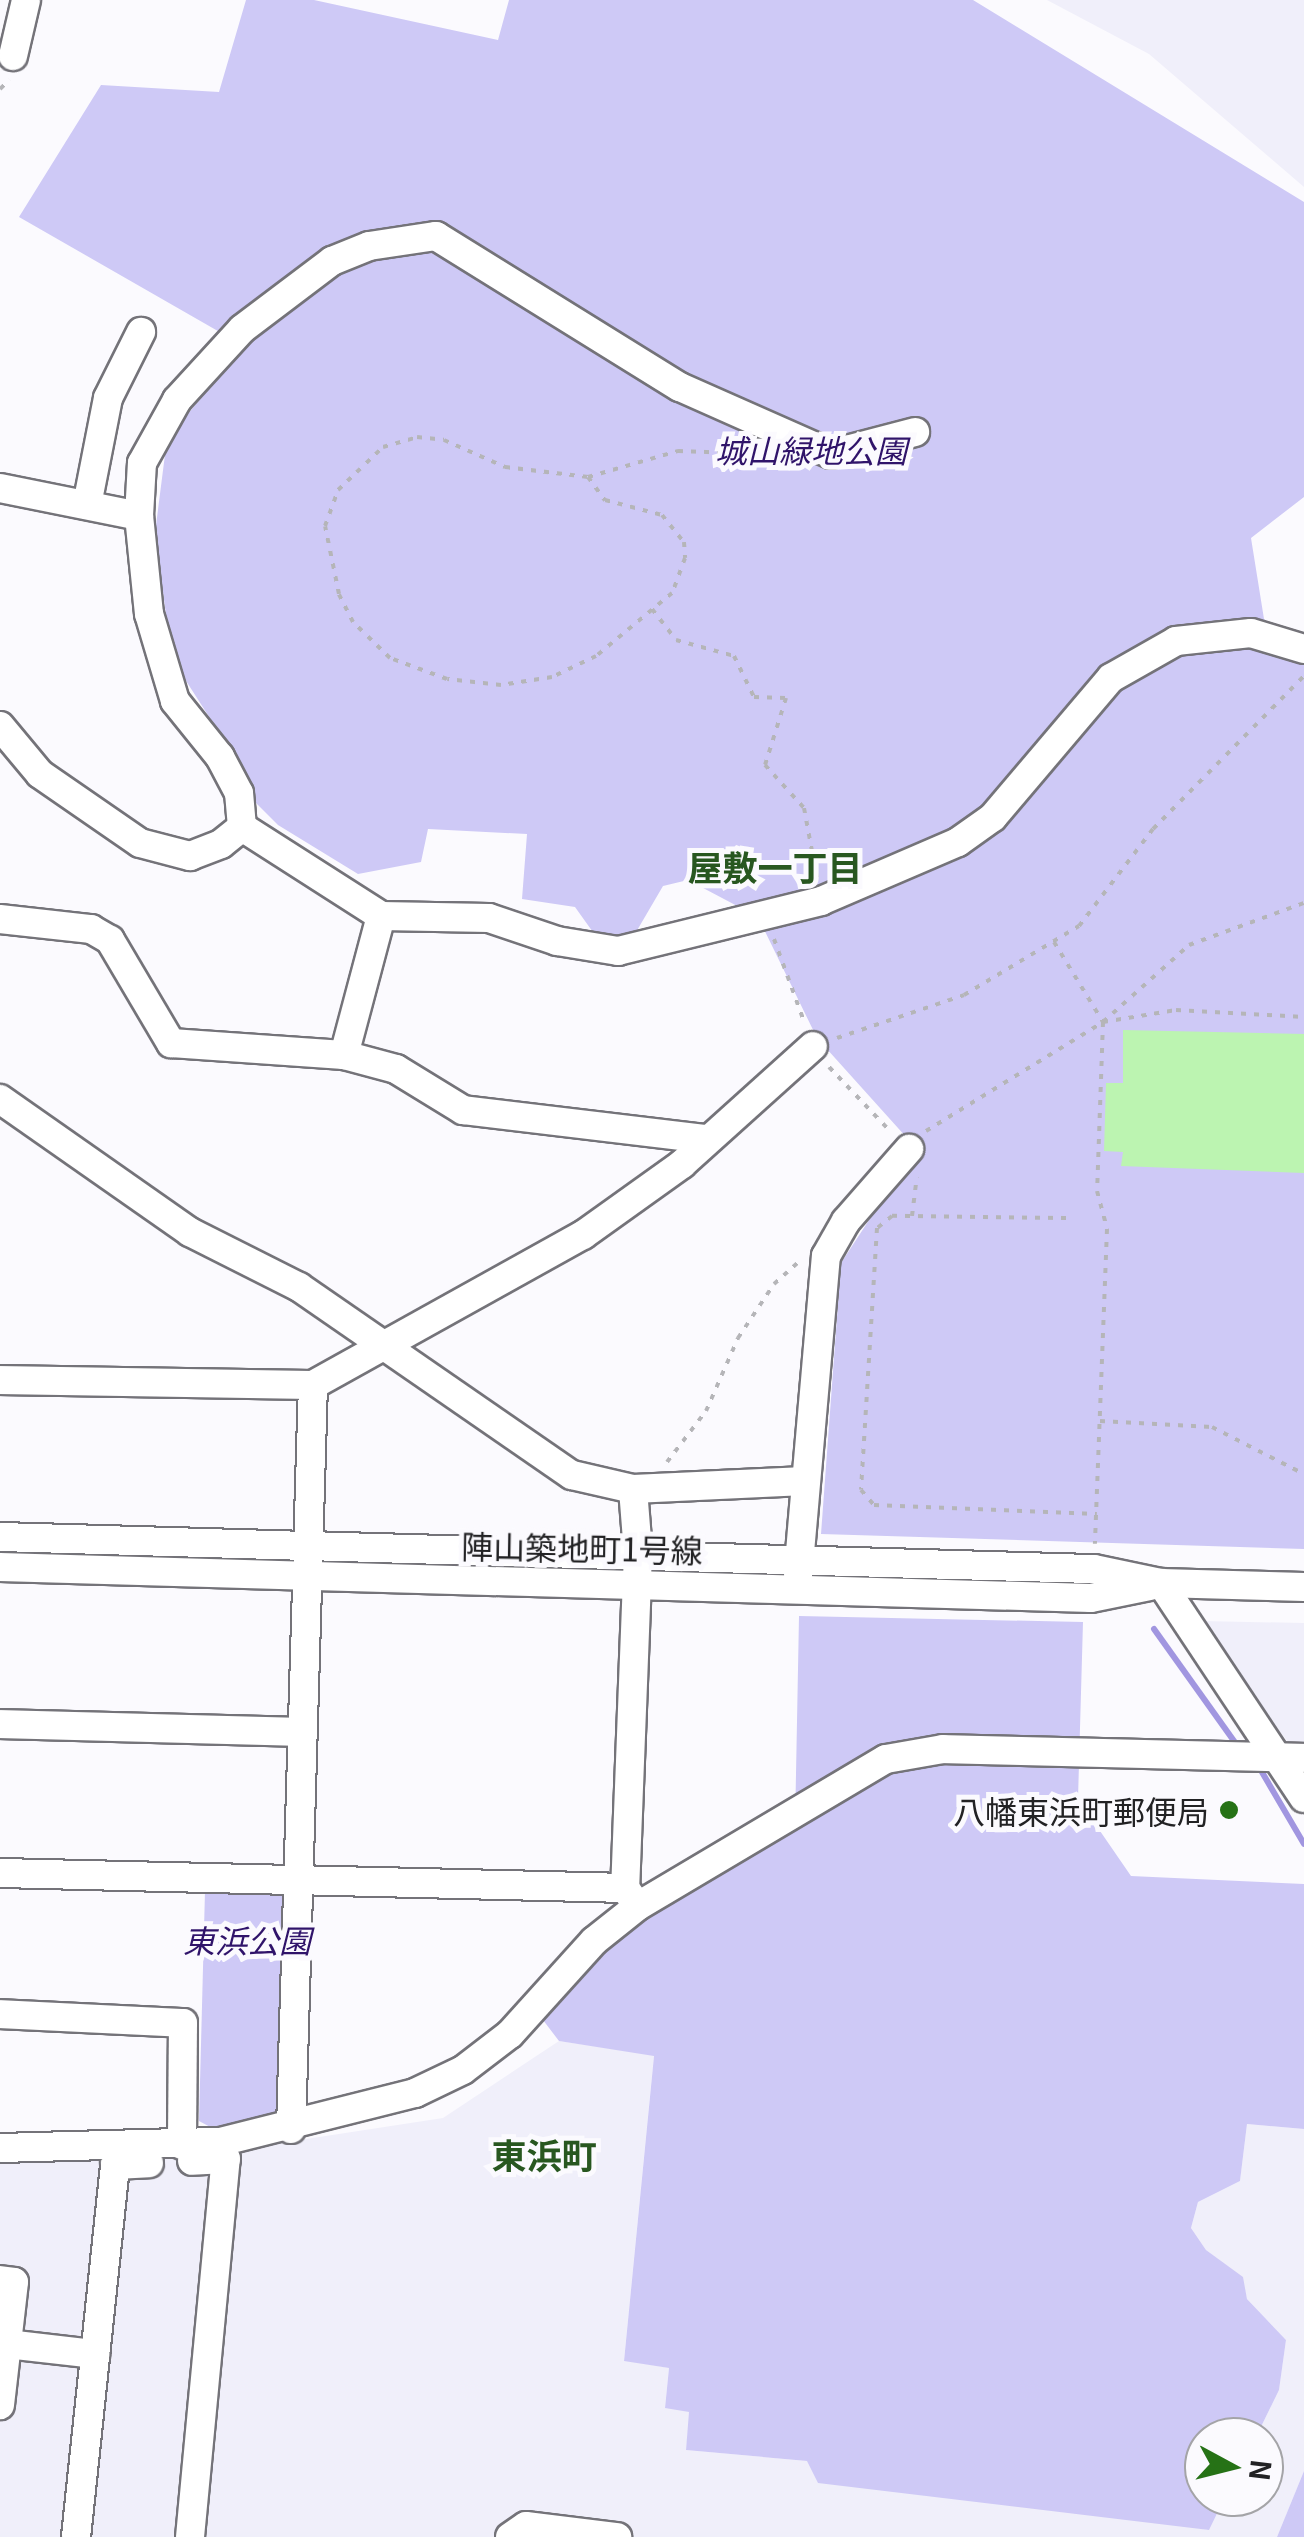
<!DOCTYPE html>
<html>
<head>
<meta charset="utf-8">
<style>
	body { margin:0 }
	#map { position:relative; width:1304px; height:2537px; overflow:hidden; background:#fbfafe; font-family:Georgia,"Noto Sans JP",serif }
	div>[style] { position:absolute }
	.built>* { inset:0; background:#f0effa }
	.green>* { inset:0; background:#cec9f6 }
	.stream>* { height:6px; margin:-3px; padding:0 3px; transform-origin:3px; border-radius:3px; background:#a196e0 }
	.building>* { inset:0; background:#bcf4b1 }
	.path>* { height:4px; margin-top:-2px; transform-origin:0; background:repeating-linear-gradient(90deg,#b5b5b8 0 5px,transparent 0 13px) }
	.roads { filter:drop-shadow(2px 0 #747379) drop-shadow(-2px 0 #747379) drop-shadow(0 2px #747379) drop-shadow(0 -2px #747379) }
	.minor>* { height:28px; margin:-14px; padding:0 14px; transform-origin:14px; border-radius:14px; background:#fff }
	.dots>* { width:28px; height:28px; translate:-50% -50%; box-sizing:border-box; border:5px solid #fbfafe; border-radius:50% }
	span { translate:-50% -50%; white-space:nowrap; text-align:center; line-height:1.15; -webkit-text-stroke:10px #fbfafe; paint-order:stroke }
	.park-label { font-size:32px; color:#30146a; font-style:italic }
	.street-label { font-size:32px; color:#222224 }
	.poi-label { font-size:32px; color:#222224 }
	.right { translate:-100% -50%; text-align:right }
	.neighbourhood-label { font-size:35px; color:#285720; font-weight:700 }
	.north { position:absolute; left:1184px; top:2417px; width:100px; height:100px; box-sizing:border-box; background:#fbfafe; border:2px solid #a4a4a7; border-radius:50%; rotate:97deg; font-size:28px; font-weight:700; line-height:40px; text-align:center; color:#222224 }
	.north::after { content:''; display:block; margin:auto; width:35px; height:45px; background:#267216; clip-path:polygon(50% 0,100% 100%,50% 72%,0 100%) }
</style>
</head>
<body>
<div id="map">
	<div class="built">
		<div style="clip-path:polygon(1047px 0,1304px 0,1304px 187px,1149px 54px)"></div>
		<div style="clip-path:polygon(1201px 1621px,1304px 1623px,1304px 1762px,1199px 1629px)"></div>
		<div style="clip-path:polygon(559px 2041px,654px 2055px,624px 2360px,669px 2368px,665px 2407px,690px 2412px,686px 2450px,807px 2461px,1208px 2530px,1225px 2497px,1264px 2497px,1264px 2437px,1256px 2437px,1279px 2390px,1286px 2340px,1247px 2299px,1242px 2277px,1206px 2250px,1191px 2228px,1198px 2202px,1240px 2181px,1247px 2124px,1304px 2129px,1304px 2471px,1277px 2537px,0 2537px,0 2160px,176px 2159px,443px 2118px)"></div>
	</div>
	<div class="green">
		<div style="clip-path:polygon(246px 0,314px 0,498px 40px,509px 0,973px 0,1304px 202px,1304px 497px,1251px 538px,1264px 619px,1304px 652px,1304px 1549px,821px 1534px,841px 1263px,916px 1148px,817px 1038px,758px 917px,688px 880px,663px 886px,632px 939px,595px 935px,575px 907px,522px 899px,527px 834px,428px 829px,421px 862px,358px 874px,278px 825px,251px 798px,222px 737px,172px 659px,155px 533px,167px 439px,244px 346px,19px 217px,101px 85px,219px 92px)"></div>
		<div style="clip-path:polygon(799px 1616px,1083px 1622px,1078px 1799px,1131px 1876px,1304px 1884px,1304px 2129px,1247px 2124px,1240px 2181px,1198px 2202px,1191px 2228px,1206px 2250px,1243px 2277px,1247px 2299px,1286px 2340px,1279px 2390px,1256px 2437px,1204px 2437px,1204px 2497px,1225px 2497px,1209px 2530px,818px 2483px,807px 2461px,686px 2450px,689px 2412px,665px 2408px,669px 2368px,624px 2361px,654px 2056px,559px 2041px,543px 2020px,602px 1948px,795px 1826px)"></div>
		<div style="clip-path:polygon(205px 1891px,292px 1893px,284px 2116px,214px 2129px,199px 2121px)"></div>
		<div style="clip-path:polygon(1304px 2471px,1304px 2537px,1277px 2537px)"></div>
	</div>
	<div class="stream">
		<div style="left:1154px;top:1629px;width:146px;rotate:54.5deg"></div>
		<div style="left:1259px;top:1767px;width:89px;rotate:59.7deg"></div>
	</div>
	<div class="building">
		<div style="clip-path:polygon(1123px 1030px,1304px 1034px,1304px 1173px,1121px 1166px,1123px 1152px,1104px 1151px,1106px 1083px,1123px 1083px)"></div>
	</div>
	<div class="path">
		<div style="left:0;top:89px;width:13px;rotate:-45deg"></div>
		<div style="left:588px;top:477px;width:29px;rotate:54deg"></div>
		<div style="left:605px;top:500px;width:59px;rotate:14.7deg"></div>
		<div style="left:662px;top:515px;width:35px;rotate:51deg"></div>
		<div style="left:684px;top:542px;width:16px;rotate:86deg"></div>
		<div style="left:685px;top:558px;width:37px;rotate:110deg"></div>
		<div style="left:672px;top:593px;width:99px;rotate:140.3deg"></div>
		<div style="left:596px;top:656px;width:49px;rotate:154.5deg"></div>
		<div style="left:552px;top:677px;width:52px;rotate:171.1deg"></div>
		<div style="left:501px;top:685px;width:54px;rotate:-173.7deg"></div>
		<div style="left:447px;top:679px;width:61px;rotate:-159.8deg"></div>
		<div style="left:390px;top:658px;width:52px;rotate:-135.8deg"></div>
		<div style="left:353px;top:622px;width:31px;rotate:-117deg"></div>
		<div style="left:339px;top:594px;width:69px;rotate:-101.6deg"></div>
		<div style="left:325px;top:526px;width:38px;rotate:-70deg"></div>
		<div style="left:338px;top:490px;width:62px;rotate:-43.7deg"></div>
		<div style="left:383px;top:447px;width:35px;rotate:-16deg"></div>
		<div style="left:417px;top:437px;width:27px;rotate:6deg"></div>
		<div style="left:444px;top:440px;width:67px;rotate:23.9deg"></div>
		<div style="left:505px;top:467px;width:84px;rotate:6.9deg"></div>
		<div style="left:588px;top:477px;width:94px;rotate:-16.1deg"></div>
		<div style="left:678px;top:451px;width:86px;rotate:2deg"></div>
		<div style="left:652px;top:609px;width:39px;rotate:52deg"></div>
		<div style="left:676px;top:640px;width:60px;rotate:15.4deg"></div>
		<div style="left:734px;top:656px;width:46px;rotate:64deg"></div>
		<div style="left:754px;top:697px;width:32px;rotate:2deg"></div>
		<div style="left:786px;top:698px;width:70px;rotate:107.4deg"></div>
		<div style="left:765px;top:765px;width:58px;rotate:47.8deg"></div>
		<div style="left:804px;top:808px;width:71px;rotate:79.5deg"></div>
		<div style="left:774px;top:939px;width:90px;rotate:70deg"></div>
		<div style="left:1054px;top:942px;width:94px;rotate:58.5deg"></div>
		<div style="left:1103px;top:1022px;width:169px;rotate:92deg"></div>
		<div style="left:1097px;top:1191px;width:39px;rotate:75deg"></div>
		<div style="left:1107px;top:1229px;width:315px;rotate:92.2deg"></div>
		<div style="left:1103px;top:1022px;width:74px;rotate:-9.3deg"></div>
		<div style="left:1176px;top:1010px;width:128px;rotate:3.1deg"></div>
		<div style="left:837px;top:1038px;width:134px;rotate:-18.7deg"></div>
		<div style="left:964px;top:995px;width:134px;rotate:-31deg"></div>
		<div style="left:1079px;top:926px;width:122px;rotate:-52.7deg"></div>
		<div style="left:1153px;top:829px;width:215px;rotate:-45.4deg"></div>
		<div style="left:829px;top:1067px;width:90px;rotate:46.4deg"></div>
		<div style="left:926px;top:1131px;width:208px;rotate:-31.6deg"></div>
		<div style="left:1103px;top:1022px;width:115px;rotate:-41.8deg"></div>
		<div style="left:1189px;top:945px;width:122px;rotate:-20.1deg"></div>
		<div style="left:912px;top:1216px;width:39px;rotate:-83deg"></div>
		<div style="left:1066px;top:1218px;width:174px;rotate:-179.3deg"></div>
		<div style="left:892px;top:1216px;width:19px;rotate:141deg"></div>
		<div style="left:877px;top:1228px;width:262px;rotate:93.5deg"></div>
		<div style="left:861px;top:1490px;width:20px;rotate:49deg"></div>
		<div style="left:874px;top:1505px;width:223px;rotate:2.3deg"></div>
		<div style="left:1100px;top:1421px;width:112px;rotate:3.1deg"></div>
		<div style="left:1212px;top:1427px;width:103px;rotate:27.1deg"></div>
		<div style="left:667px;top:1462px;width:64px;rotate:-52.6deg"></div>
		<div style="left:706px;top:1411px;width:80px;rotate:-66.3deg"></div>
		<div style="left:738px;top:1338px;width:65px;rotate:-56.3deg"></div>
		<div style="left:774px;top:1284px;width:36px;rotate:-42deg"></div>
	</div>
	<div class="roads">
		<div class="minor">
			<div style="left:13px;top:56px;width:57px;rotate:-76.9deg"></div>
			<div style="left:0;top:488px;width:142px;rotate:11.4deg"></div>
			<div style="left:87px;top:505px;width:109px;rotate:-78.9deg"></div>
			<div style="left:108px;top:398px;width:74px;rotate:-63.4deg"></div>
			<div style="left:0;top:726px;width:62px;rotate:50.2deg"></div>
			<div style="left:40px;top:774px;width:121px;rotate:34.6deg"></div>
			<div style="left:140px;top:843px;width:52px;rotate:14.6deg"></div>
			<div style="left:190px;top:856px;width:33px;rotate:-21deg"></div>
			<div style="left:221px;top:844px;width:27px;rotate:-39deg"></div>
			<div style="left:242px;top:827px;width:34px;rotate:-95deg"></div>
			<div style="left:239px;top:793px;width:41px;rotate:-117.8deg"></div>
			<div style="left:220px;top:757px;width:72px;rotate:-128.8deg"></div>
			<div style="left:175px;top:701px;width:91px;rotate:-106.6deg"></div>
			<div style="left:149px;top:614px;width:99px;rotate:-95.8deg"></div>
			<div style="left:139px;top:516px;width:53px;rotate:-86.8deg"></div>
			<div style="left:142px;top:463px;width:72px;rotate:-60.9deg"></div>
			<div style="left:177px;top:400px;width:96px;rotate:-47.5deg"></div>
			<div style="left:242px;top:329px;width:113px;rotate:-37.1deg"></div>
			<div style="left:332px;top:261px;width:40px;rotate:-22deg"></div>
			<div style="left:369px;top:246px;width:68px;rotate:-8.5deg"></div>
			<div style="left:436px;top:236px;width:287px;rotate:31.8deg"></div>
			<div style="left:680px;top:387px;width:165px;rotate:23.9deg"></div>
			<div style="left:831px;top:454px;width:87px;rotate:-14.7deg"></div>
			<div style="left:242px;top:827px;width:165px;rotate:32.6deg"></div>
			<div style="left:381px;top:916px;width:108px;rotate:1.1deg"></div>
			<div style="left:489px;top:918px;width:72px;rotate:18.7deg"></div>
			<div style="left:557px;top:941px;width:62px;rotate:9.3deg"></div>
			<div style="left:618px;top:951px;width:209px;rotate:-13.8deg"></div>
			<div style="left:821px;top:901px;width:149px;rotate:-23.3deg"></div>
			<div style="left:958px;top:842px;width:43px;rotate:-35.5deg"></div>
			<div style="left:993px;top:817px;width:182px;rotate:-49.7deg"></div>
			<div style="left:1111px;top:678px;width:75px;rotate:-29.6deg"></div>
			<div style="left:1176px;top:641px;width:75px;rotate:-6.1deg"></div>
			<div style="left:1251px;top:633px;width:55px;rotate:16.8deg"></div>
			<div style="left:0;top:919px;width:92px;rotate:6.3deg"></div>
			<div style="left:91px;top:929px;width:22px;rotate:30deg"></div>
			<div style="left:110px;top:940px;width:120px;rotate:59.4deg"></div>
			<div style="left:171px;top:1043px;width:173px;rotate:4deg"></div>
			<div style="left:344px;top:1055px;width:54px;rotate:15.1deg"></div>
			<div style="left:396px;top:1069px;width:79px;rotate:31.5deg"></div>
			<div style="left:463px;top:1110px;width:246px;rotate:6.8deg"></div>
			<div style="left:344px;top:1055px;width:144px;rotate:-75.1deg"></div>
			<div style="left:0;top:1099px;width:232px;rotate:35deg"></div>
			<div style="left:190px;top:1232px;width:122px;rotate:26.8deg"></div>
			<div style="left:299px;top:1287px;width:331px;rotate:34.6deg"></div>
			<div style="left:572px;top:1475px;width:63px;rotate:12.9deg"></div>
			<div style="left:633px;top:1489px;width:172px;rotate:-2.7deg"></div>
			<div style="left:0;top:1380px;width:313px;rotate:0.9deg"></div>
			<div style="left:313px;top:1385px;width:309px;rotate:-29.1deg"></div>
			<div style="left:583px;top:1235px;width:122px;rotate:-35.6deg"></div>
			<div style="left:682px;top:1164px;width:176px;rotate:-42deg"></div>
			<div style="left:633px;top:1489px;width:64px;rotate:85.5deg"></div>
			<div style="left:638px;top:1553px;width:335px;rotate:92.2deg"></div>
			<div style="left:625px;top:1888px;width:16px;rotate:55deg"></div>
			<div style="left:0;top:1537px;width:1094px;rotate:1.68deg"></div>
			<div style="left:1094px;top:1569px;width:68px;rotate:11.8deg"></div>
			<div style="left:1161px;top:1583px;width:143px;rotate:1.6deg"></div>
			<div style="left:0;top:1567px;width:1091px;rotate:1.63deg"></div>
			<div style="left:1091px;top:1598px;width:60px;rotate:-11.5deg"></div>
			<div style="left:798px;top:1575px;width:320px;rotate:-85deg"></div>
			<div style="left:826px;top:1256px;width:40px;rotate:-60.3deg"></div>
			<div style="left:846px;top:1221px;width:96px;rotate:-48.8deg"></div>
			<div style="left:1161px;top:1583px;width:258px;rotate:56.4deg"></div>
			<div style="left:0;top:1724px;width:299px;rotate:1.5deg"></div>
			<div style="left:0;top:1873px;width:625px;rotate:1.37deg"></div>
			<div style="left:0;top:2014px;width:183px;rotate:2.8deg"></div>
			<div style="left:183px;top:2023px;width:122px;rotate:90.5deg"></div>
			<div style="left:291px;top:2129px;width:744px;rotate:-88.31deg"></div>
			<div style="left:0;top:2148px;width:220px;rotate:-1.6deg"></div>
			<div style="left:220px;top:2142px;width:201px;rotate:-14.1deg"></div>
			<div style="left:415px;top:2093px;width:53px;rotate:-25.6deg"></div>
			<div style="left:463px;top:2070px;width:59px;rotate:-37.5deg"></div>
			<div style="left:510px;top:2034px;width:125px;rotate:-47.9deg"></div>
			<div style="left:594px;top:1941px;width:56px;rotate:-38.5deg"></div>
			<div style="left:638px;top:1906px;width:288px;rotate:-30.7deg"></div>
			<div style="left:886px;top:1759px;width:58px;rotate:-10deg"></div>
			<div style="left:943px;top:1749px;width:361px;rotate:1.4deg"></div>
			<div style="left:0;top:2280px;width:14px;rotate:8deg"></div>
			<div style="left:14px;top:2282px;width:124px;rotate:96.5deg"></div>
			<div style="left:7px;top:2344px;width:89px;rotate:6.5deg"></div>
			<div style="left:76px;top:2537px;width:374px;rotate:-84deg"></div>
			<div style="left:115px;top:2165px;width:34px;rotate:-3deg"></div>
			<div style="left:190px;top:2537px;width:380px;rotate:-84.6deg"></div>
			<div style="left:226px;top:2159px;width:34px;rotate:177deg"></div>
			<div style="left:510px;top:2537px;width:19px;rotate:-35deg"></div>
			<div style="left:526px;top:2526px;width:92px;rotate:6.9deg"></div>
		</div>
	</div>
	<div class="dots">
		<div style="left:1229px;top:1810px;background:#267216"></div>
	</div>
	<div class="park-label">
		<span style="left:811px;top:449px">城山緑地公園</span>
		<span style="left:247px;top:1939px">東浜公園</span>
	</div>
	<div class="street-label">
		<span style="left:582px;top:1547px;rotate:1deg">陣山築地町1号線</span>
	</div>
	<div class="poi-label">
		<span class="right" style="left:1209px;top:1810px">八幡東浜町郵便局</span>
	</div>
	<div class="neighbourhood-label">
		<span style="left:775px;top:866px">屋敷一丁目</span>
		<span style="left:544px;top:2154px">東浜町</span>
	</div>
	<div class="north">N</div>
</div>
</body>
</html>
